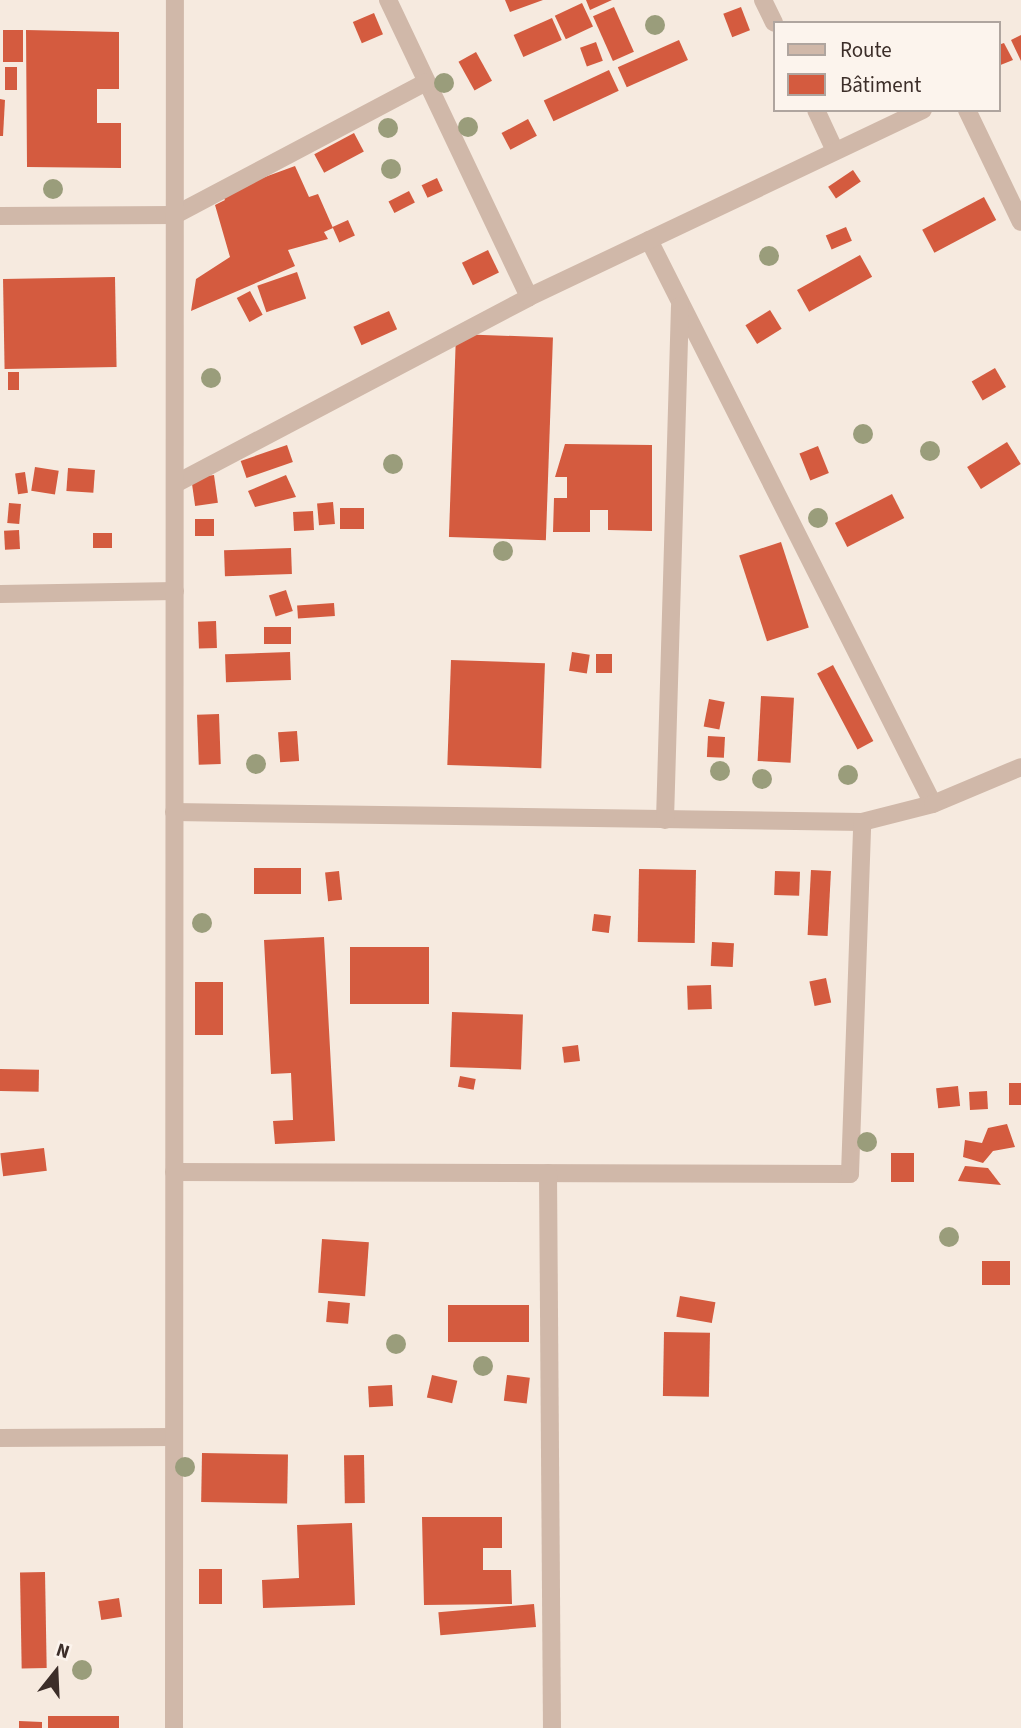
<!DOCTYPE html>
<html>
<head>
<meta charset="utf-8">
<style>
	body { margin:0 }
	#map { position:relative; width:1021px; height:1728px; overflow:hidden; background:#f6eadf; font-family:"Source Sans 3",sans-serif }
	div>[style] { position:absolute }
	.building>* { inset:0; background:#d45b3f; transform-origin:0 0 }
	.minor>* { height:18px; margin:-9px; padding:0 9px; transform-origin:9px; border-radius:9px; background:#d0b8a9 }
	.trees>* { width:20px; height:20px; margin:-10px; border-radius:50%; background:#9a9d7b }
	span { translate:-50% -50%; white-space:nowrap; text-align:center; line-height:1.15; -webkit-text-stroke:5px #fcf4ed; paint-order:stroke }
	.legend { position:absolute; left:773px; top:21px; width:228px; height:91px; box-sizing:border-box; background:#fcf4ed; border:2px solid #afa59f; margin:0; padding:9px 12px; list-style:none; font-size:21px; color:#3c2e29 }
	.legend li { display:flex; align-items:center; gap:14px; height:35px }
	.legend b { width:35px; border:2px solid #afa59f }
	.north { position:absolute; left:21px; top:1637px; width:70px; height:70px; -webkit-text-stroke:5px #fcf4ed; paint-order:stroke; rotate:18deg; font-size:19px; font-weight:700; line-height:28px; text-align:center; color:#3c2e29 }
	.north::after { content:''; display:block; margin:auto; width:24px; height:32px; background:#3c2e29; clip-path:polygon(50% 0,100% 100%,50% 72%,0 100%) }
</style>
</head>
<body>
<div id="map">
	<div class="building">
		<div style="clip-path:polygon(505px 0,543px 0,510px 12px)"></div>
		<div style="clip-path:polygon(586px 0,612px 0,590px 10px)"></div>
		<div style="left:582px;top:3px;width:26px;height:30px;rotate:65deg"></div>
		<div style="left:614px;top:7px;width:49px;height:23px;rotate:66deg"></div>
		<div style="left:741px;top:7px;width:25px;height:19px;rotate:69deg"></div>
		<div style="left:374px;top:13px;width:23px;height:23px;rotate:67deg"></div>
		<div style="left:552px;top:18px;width:24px;height:42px;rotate:66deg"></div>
		<div style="left:3px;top:30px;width:20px;height:32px"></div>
		<div style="clip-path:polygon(26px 30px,119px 32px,119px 89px,97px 89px,97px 123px,121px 123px,121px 168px,27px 167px)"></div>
		<div style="clip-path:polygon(1021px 35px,1021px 61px,1011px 40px)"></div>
		<div style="left:679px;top:40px;width:22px;height:67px;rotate:66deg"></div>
		<div style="left:596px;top:42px;width:20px;height:17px;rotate:70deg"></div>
		<div style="clip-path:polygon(1004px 43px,1013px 60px,998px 66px,998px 45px)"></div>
		<div style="left:476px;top:52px;width:33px;height:20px;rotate:61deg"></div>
		<div style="left:5px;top:67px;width:12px;height:23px"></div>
		<div style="left:609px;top:70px;width:23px;height:72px;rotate:65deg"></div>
		<div style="clip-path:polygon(0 99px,5px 100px,3px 136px,0 136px)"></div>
		<div style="left:528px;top:119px;width:19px;height:30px;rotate:62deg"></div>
		<div style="left:354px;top:133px;width:21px;height:45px;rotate:62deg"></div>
		<div style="clip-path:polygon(295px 166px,309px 197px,318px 194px,333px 228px,324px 232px,328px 239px,288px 250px,295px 266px,191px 311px,196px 279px,230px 257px,215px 205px,225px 200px,221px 193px)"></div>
		<div style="left:853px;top:170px;width:14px;height:30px;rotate:56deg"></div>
		<div style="left:437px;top:178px;width:14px;height:17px;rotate:65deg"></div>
		<div style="left:409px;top:191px;width:13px;height:23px;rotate:63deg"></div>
		<div style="left:984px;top:197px;width:26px;height:70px;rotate:62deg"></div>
		<div style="left:348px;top:220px;width:17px;height:17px;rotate:66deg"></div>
		<div style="left:846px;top:227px;width:15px;height:22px;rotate:67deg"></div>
		<div style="left:488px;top:250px;width:25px;height:29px;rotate:64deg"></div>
		<div style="left:860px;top:255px;width:25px;height:72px;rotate:61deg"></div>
		<div style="left:297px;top:272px;width:28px;height:42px;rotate:71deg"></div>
		<div style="left:115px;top:277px;width:90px;height:112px;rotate:89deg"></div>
		<div style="left:250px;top:291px;width:27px;height:15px;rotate:62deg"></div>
		<div style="left:770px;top:310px;width:22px;height:29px;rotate:58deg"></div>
		<div style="left:389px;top:311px;width:20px;height:39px;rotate:66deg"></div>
		<div style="left:456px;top:334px;width:97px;height:203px;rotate:2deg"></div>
		<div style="left:995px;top:368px;width:22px;height:27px;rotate:60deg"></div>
		<div style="left:8px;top:372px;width:11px;height:18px"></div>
		<div style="left:1007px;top:442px;width:26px;height:47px;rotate:58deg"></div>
		<div style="clip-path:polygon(565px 444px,652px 445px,652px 531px,608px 530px,608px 510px,590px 510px,590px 532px,553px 532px,554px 498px,567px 498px,567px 477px,555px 477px)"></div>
		<div style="left:287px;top:445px;width:18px;height:49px;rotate:71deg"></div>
		<div style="left:818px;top:446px;width:29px;height:20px;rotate:68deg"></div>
		<div style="left:35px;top:467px;width:24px;height:24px;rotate:9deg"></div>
		<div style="left:68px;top:468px;width:27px;height:23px;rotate:4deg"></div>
		<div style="left:25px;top:472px;width:21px;height:10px;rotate:82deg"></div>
		<div style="left:214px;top:475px;width:28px;height:23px;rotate:82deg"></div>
		<div style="clip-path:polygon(286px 475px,296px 497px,255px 507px,248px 491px)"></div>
		<div style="left:892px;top:494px;width:27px;height:64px;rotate:63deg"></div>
		<div style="left:333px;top:502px;width:22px;height:16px;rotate:85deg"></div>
		<div style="left:9px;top:503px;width:12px;height:20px;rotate:5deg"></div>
		<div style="left:340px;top:508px;width:24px;height:21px"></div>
		<div style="left:313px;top:511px;width:19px;height:20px;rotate:87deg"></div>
		<div style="left:195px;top:519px;width:19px;height:17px"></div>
		<div style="left:19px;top:530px;width:19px;height:15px;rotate:87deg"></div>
		<div style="left:93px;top:533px;width:19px;height:15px"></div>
		<div style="left:781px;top:542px;width:90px;height:44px;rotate:72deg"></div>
		<div style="left:291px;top:548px;width:26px;height:67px;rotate:88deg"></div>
		<div style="left:286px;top:590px;width:22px;height:18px;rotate:72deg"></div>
		<div style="left:334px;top:603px;width:13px;height:37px;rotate:86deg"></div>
		<div style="left:216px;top:621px;width:27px;height:18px;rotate:88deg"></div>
		<div style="left:264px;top:627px;width:27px;height:17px"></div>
		<div style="left:290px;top:652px;width:28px;height:65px;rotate:88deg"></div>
		<div style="left:572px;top:652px;width:18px;height:19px;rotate:9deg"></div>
		<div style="left:596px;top:654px;width:16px;height:19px"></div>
		<div style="left:451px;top:660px;width:94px;height:105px;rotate:2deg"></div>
		<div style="left:833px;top:665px;width:86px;height:18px;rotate:62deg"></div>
		<div style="left:761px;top:696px;width:33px;height:65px;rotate:3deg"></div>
		<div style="left:709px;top:699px;width:16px;height:28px;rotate:11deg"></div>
		<div style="left:219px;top:714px;width:50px;height:22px;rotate:88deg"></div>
		<div style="left:297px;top:731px;width:30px;height:19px;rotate:86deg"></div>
		<div style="left:708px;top:736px;width:17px;height:21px;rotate:3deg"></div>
		<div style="left:301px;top:868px;width:26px;height:47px;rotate:90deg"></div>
		<div style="left:639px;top:869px;width:57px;height:73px;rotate:1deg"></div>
		<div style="left:811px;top:870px;width:20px;height:65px;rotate:3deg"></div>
		<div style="left:339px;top:871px;width:29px;height:14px;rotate:84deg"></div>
		<div style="left:775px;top:871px;width:25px;height:24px;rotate:2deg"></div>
		<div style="left:594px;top:914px;width:17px;height:17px;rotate:7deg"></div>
		<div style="clip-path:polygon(324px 937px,335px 1141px,275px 1144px,273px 1121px,293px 1120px,291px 1073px,271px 1074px,264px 940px)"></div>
		<div style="left:712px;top:942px;width:22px;height:24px;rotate:3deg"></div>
		<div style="left:350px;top:947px;width:79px;height:57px"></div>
		<div style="left:826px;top:978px;width:25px;height:17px;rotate:78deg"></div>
		<div style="left:195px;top:982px;width:28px;height:53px"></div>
		<div style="left:711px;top:985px;width:24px;height:24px;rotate:88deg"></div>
		<div style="left:452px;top:1012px;width:71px;height:55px;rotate:2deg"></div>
		<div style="left:578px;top:1045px;width:16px;height:16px;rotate:83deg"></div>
		<div style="left:0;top:1069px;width:39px;height:22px;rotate:1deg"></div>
		<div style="left:460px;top:1076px;width:16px;height:11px;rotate:11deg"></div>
		<div style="left:1009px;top:1083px;width:12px;height:22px"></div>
		<div style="left:958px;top:1086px;width:20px;height:22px;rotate:84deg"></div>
		<div style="left:987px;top:1091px;width:18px;height:18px;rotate:87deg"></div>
		<div style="clip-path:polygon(1007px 1124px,1015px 1147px,993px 1151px,983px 1163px,963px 1157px,965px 1140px,982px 1143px,988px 1128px)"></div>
		<div style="left:44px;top:1148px;width:23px;height:44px;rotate:83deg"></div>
		<div style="left:914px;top:1153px;width:29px;height:23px;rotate:90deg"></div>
		<div style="clip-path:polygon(965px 1166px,988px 1168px,1001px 1185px,958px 1181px)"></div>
		<div style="left:322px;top:1239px;width:47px;height:54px;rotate:4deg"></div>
		<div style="left:1010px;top:1261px;width:24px;height:28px;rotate:90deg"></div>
		<div style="left:680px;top:1296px;width:36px;height:21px;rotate:10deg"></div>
		<div style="left:328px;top:1301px;width:22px;height:21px;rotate:5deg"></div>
		<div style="left:448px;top:1305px;width:81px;height:37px"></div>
		<div style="left:664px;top:1332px;width:46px;height:64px;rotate:1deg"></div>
		<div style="left:432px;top:1375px;width:26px;height:23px;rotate:13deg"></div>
		<div style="left:507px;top:1375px;width:23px;height:26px;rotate:7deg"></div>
		<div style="left:392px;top:1385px;width:21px;height:24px;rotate:87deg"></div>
		<div style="left:202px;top:1453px;width:86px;height:49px;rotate:1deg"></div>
		<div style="left:364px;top:1455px;width:48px;height:20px;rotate:89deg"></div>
		<div style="clip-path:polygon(422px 1517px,502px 1517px,502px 1548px,483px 1548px,483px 1570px,511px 1570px,512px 1604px,424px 1605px)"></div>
		<div style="clip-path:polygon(352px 1523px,355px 1605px,263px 1608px,262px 1580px,299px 1578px,297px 1525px)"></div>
		<div style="left:199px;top:1569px;width:23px;height:35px"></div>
		<div style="left:45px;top:1572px;width:96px;height:25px;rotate:89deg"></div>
		<div style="left:119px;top:1598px;width:19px;height:21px;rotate:81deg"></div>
		<div style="left:534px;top:1604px;width:23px;height:96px;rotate:85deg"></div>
		<div style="left:119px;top:1716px;width:12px;height:71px;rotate:90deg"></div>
		<div style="clip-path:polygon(19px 1721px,42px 1722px,42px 1728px,19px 1728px)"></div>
	</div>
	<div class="minor">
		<div style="left:388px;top:0;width:329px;rotate:64.6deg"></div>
		<div style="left:763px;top:0;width:25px;rotate:64deg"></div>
		<div style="left:816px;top:110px;width:45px;rotate:65.1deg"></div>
		<div style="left:967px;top:110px;width:124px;rotate:64.3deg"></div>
		<div style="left:0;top:216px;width:175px;rotate:-0.3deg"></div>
		<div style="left:175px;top:215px;width:284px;rotate:-27.9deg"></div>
		<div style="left:649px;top:240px;width:631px;rotate:63.27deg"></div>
		<div style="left:175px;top:484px;width:400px;rotate:-27.8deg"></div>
		<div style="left:529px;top:297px;width:436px;rotate:-25.4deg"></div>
		<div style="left:0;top:594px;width:175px;rotate:-1deg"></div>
		<div style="left:174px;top:812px;width:688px;rotate:0.83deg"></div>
		<div style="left:862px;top:822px;width:73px;rotate:-14.2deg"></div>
		<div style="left:933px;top:804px;width:95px;rotate:-22.8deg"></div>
		<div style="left:665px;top:820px;width:514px;rotate:-88.33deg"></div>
		<div style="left:174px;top:1172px;width:676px;rotate:0.17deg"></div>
		<div style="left:850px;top:1174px;width:352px;rotate:-88deg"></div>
		<div style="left:548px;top:1173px;width:555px;rotate:89.59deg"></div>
		<div style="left:0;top:1438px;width:174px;rotate:-0.3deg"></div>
		<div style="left:174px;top:1728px;width:1728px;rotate:-89.97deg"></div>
	</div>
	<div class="trees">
		<div style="left:655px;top:25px"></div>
		<div style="left:444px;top:83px"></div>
		<div style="left:468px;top:127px"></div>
		<div style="left:388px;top:128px"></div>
		<div style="left:391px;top:169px"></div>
		<div style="left:53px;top:189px"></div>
		<div style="left:769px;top:256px"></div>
		<div style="left:211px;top:378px"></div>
		<div style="left:863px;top:434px"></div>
		<div style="left:930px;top:451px"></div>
		<div style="left:393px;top:464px"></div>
		<div style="left:818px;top:518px"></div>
		<div style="left:503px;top:551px"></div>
		<div style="left:256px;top:764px"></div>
		<div style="left:720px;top:771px"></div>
		<div style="left:848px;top:775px"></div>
		<div style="left:762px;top:779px"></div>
		<div style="left:202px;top:923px"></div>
		<div style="left:867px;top:1142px"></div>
		<div style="left:949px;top:1237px"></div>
		<div style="left:396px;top:1344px"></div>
		<div style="left:483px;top:1366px"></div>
		<div style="left:185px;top:1467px"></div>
		<div style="left:82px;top:1670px"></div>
	</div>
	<ul class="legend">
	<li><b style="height:9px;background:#d0b8a9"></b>Route</li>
	<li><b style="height:19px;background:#d45b3f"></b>Bâtiment</li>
	</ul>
	<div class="north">N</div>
</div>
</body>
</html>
